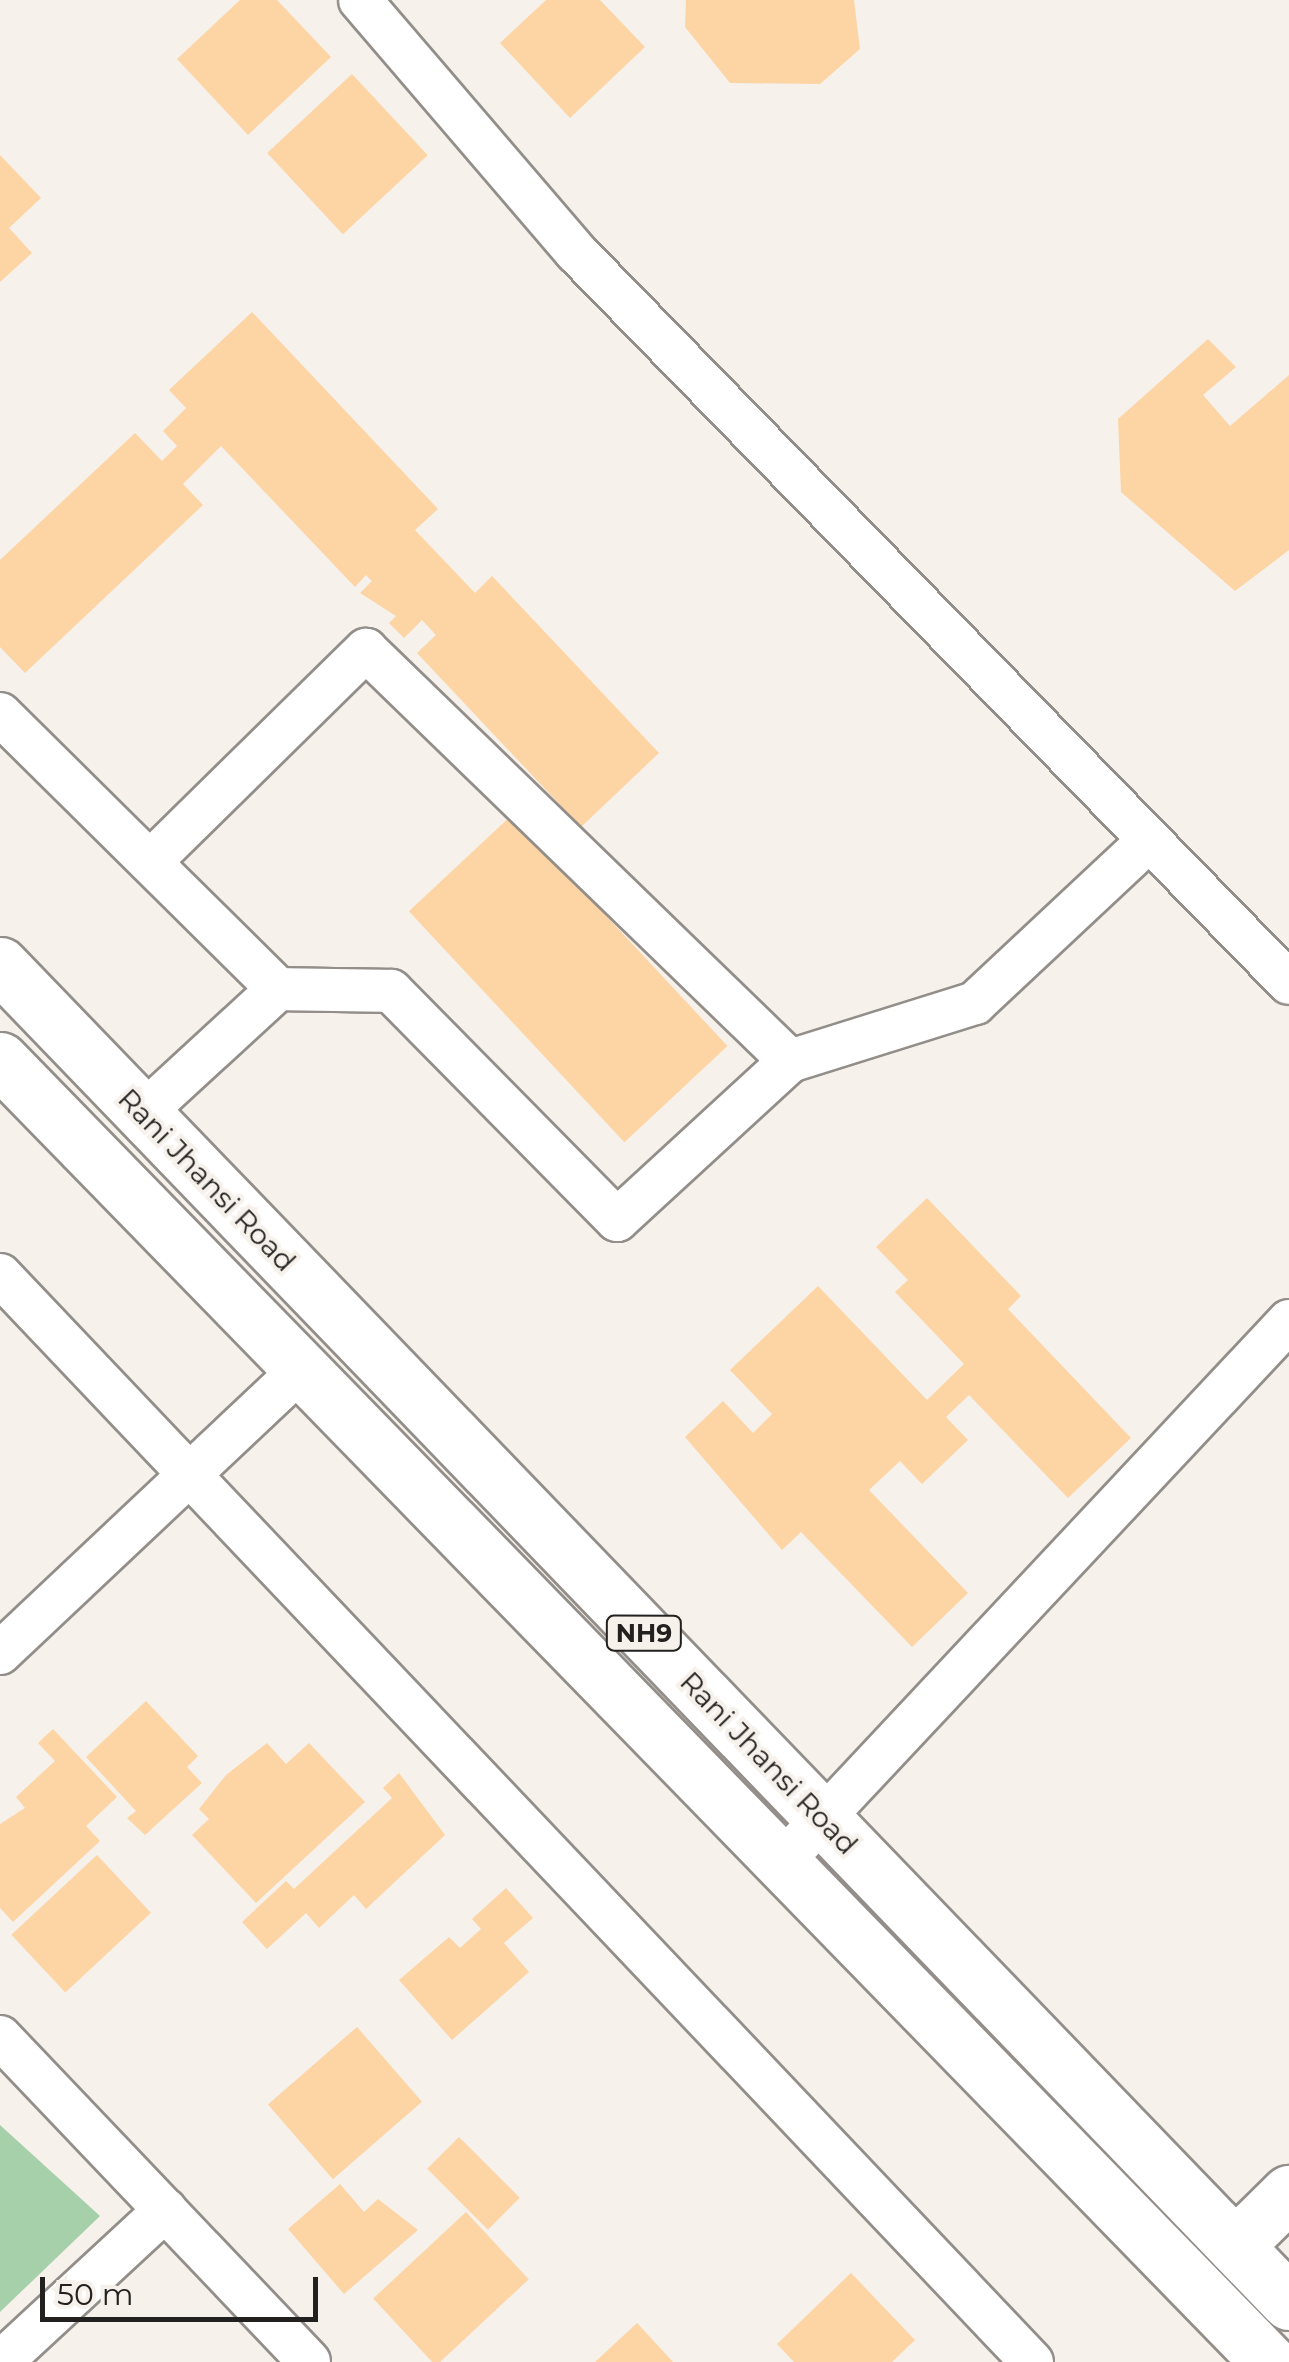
<!DOCTYPE html>
<html>
<head>
<meta charset="utf-8">
<style>
	body { margin:0 }
	#map { position:relative; width:1289px; height:2362px; overflow:hidden; background:#f6f1eb; font-family:Montserrat,sans-serif }
	div>[style] { position:absolute }
	.green>* { inset:0; background:#a6d0a9 }
	.building>* { inset:0; background:#fdd4a4; transform-origin:0 0 }
	.roads { filter:drop-shadow(2px 0 #938e89) drop-shadow(-2px 0 #938e89) drop-shadow(0 2px #938e89) drop-shadow(0 -2px #938e89) }
	.minor>* { height:42px; margin:-21px; padding:0 21px; transform-origin:21px; border-radius:21px; background:#fff }
	.tertiary>* { height:55px; margin:-27.5px; padding:0 27.5px; transform-origin:27.5px; border-radius:27.5px; background:#fff }
	.trunk>* { height:55px; margin:-27.5px; padding:0 27.5px; transform-origin:27.5px; border-radius:27.5px; background:#fff }
	span { translate:-50% -50%; white-space:nowrap; text-align:center; line-height:1.15; -webkit-text-stroke:8px #f6f1eb; paint-order:stroke }
	.shield-label span { padding:2px 8px; background:#f6f1eb; border:2px solid; border-radius:8px; -webkit-text-stroke-width:0 }
	.shield-label { font-size:25px; color:#23211f; font-weight:700 }
	.street-label { font-size:28px; color:#23211f }
	.scale { position:absolute; left:40px; top:2277px; width:278px; height:45px; box-sizing:border-box; border:5px solid #23211f; border-top:0; padding-left:12px; font-size:30px; line-height:35px; white-space:nowrap; color:#23211f; -webkit-text-stroke:8px #f6f1eb; paint-order:stroke }
</style>
</head>
<body>
<div id="map">
	<div class="green">
		<div style="clip-path:polygon(0 2125px,100px 2216px,0 2312px)"></div>
	</div>
	<div class="building">
		<div style="clip-path:polygon(240px 0,277px 0,331px 57px,248px 135px,177px 59px)"></div>
		<div style="clip-path:polygon(546px 0,600px 0,645px 47px,570px 118px,500px 43px)"></div>
		<div style="clip-path:polygon(686px 0,854px 0,860px 49px,820px 84px,730px 83px,685px 27px)"></div>
		<div style="left:352px;top:74px;width:111px;height:116px;rotate:47deg"></div>
		<div style="clip-path:polygon(0 155px,41px 198px,9px 228px,32px 253px,0 282px)"></div>
		<div style="clip-path:polygon(252px 312px,438px 509px,415px 530px,475px 593px,492px 576px,659px 753px,581px 827px,417px 653px,436px 635px,422px 620px,404px 638px,389px 623px,396px 616px,360px 593px,372px 581px,366px 575px,355px 587px,221px 446px,183px 484px,203px 505px,25px 673px,0 647px,0 560px,135px 433px,162px 461px,177px 446px,163px 431px,186px 408px,169px 390px)"></div>
		<div style="clip-path:polygon(1208px 339px,1236px 367px,1203px 395px,1230px 426px,1289px 375px,1289px 550px,1235px 591px,1121px 492px,1118px 419px)"></div>
		<div style="left:512px;top:815px;width:316px;height:141px;rotate:47deg"></div>
		<div style="clip-path:polygon(927px 1198px,1021px 1296px,1008px 1309px,1131px 1438px,1068px 1498px,969px 1395px,946px 1417px,968px 1440px,922px 1484px,900px 1461px,869px 1490px,968px 1593px,912px 1647px,801px 1532px,782px 1550px,685px 1437px,723px 1401px,753px 1433px,772px 1414px,730px 1370px,818px 1286px,927px 1400px,964px 1364px,895px 1292px,908px 1280px,876px 1247px)"></div>
		<div style="clip-path:polygon(146px 1701px,198px 1756px,187px 1767px,202px 1783px,145px 1835px,127px 1818px,136px 1811px,86px 1757px)"></div>
		<div style="clip-path:polygon(53px 1729px,117px 1797px,86px 1826px,100px 1841px,13px 1922px,0 1908px,0 1824px,25px 1808px,16px 1797px,55px 1761px,38px 1743px)"></div>
		<div style="clip-path:polygon(267px 1743px,286px 1764px,309px 1743px,365px 1802px,256px 1903px,192px 1835px,209px 1819px,199px 1809px,226px 1775px)"></div>
		<div style="clip-path:polygon(399px 1773px,445px 1835px,366px 1909px,354px 1895px,319px 1928px,306px 1913px,267px 1949px,242px 1922px,286px 1881px,294px 1889px,392px 1798px,383px 1788px)"></div>
		<div style="left:97px;top:1855px;width:79px;height:117px;rotate:47deg"></div>
		<div style="clip-path:polygon(506px 1888px,533px 1918px,504px 1943px,529px 1972px,452px 2040px,399px 1980px,449px 1937px,460px 1948px,481px 1929px,472px 1919px)"></div>
		<div style="left:357px;top:2027px;width:99px;height:118px;rotate:49deg"></div>
		<div style="left:459px;top:2137px;width:86px;height:45px;rotate:45deg"></div>
		<div style="clip-path:polygon(340px 2184px,364px 2212px,378px 2199px,418px 2230px,344px 2294px,288px 2229px)"></div>
		<div style="left:466px;top:2212px;width:92px;height:127px;rotate:47deg"></div>
		<div style="clip-path:polygon(851px 2273px,915px 2340px,892px 2362px,794px 2362px,777px 2344px)"></div>
		<div style="clip-path:polygon(637px 2323px,673px 2362px,595px 2362px)"></div>
	</div>
	<div class="roads">
		<div class="minor">
			<div style="left:360px;top:0;width:332px;rotate:49.4deg"></div>
			<div style="left:576px;top:252px;width:1021px;rotate:45.71deg"></div>
			<div style="left:0;top:714px;width:391px;rotate:44.7deg"></div>
			<div style="left:278px;top:989px;width:183px;rotate:137.4deg"></div>
			<div style="left:150px;top:862px;width:303px;rotate:-44.5deg"></div>
			<div style="left:366px;top:650px;width:591px;rotate:44.11deg"></div>
			<div style="left:790px;top:1061px;width:235px;rotate:137.4deg"></div>
			<div style="left:617px;top:1220px;width:322px;rotate:-134.6deg"></div>
			<div style="left:391px;top:991px;width:113px;rotate:-179deg"></div>
			<div style="left:790px;top:1061px;width:194px;rotate:-17.4deg"></div>
			<div style="left:975px;top:1003px;width:237px;rotate:-43.1deg"></div>
			<div style="left:0;top:1275px;width:1499px;rotate:46.49deg"></div>
			<div style="left:0;top:1653px;width:412px;rotate:-43.3deg"></div>
			<div style="left:781px;top:1863px;width:743px;rotate:-46.85deg"></div>
			<div style="left:0;top:2037px;width:448px;rotate:46.4deg"></div>
			<div style="left:1px;top:2362px;width:224px;rotate:-42.8deg"></div>
		</div>
		<div class="tertiary">
			<div style="left:1235px;top:2246px;width:76px;rotate:-44.5deg"></div>
		</div>
		<div class="trunk">
			<div style="left:0;top:965px;width:1857px;rotate:46.05deg"></div>
			<div style="left:0;top:1060px;width:1818px;rotate:45.74deg"></div>
		</div>
	</div>
	<div class="shield-label">
		<span style="left:644px;top:1633px">NH9</span>
	</div>
	<div class="street-label">
		<span style="left:207px;top:1180px;rotate:46deg">Rani Jhansi Road</span>
		<span style="left:769px;top:1763px;rotate:46deg">Rani Jhansi Road</span>
	</div>
	<div class="scale">50 m</div>
</div>
</body>
</html>
